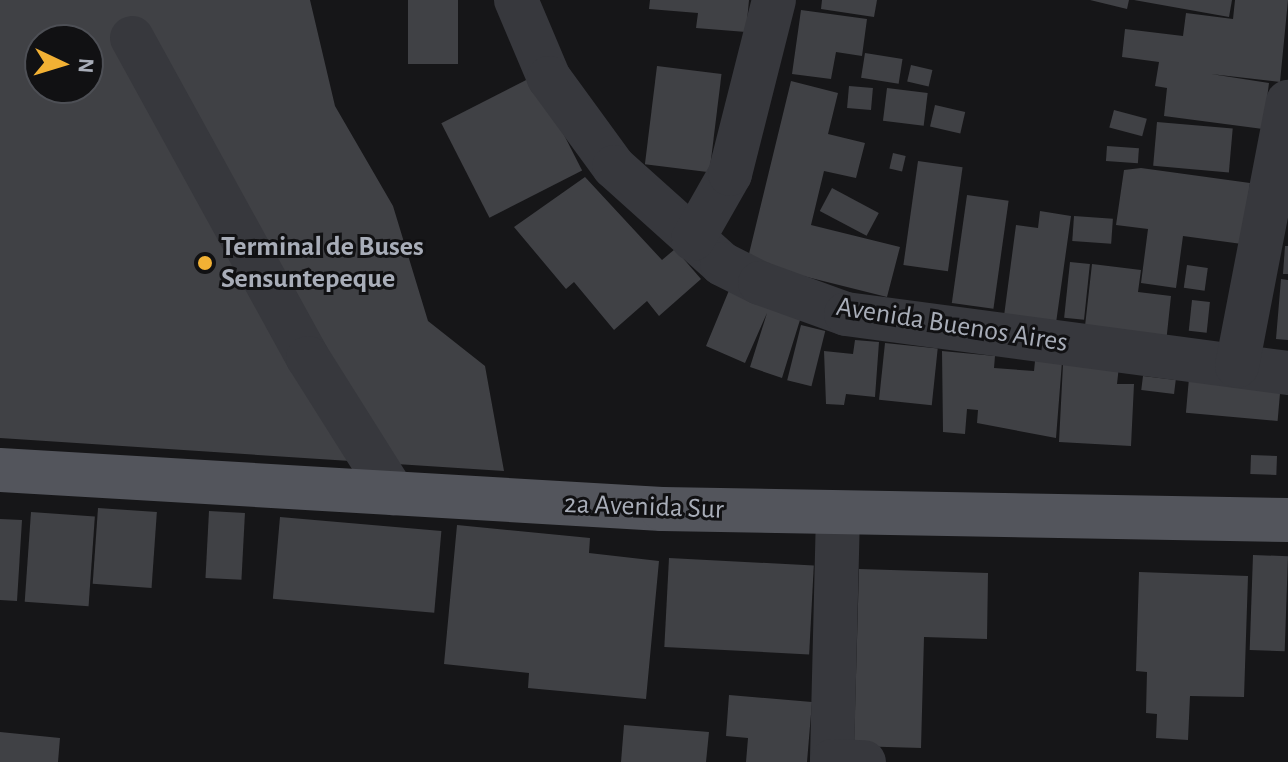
<!DOCTYPE html>
<html>
<head>
<meta charset="utf-8">
<style>
	body { margin:0 }
	#map { position:relative; width:1288px; height:762px; overflow:hidden; background:#161618; font-family:"Alegreya Sans",sans-serif }
	div>[style] { position:absolute }
	.building>* { inset:0; background:#404145; transform-origin:0 0 }
	.minor>* { height:44px; margin:-22px; padding:0 22px; transform-origin:22px; border-radius:22px; background:#37383d }
	.major>* { height:44px; margin:-22px; padding:0 22px; transform-origin:22px; border-radius:22px; background:#53555c }
	.dots>* { width:22px; height:22px; translate:-50% -50%; box-sizing:border-box; border:4px solid #111113; border-radius:50% }
	span { translate:-50% -50%; white-space:nowrap; text-align:center; line-height:1.15; -webkit-text-stroke:6px #111113; paint-order:stroke }
	.poi-label { font-size:28px; color:#a8adb8; font-weight:700 }
	.left { translate:0 -50%; text-align:left }
	.street-label { font-size:28px; color:#a8adb8 }
	.north { position:absolute; left:24px; top:24px; width:80px; height:80px; box-sizing:border-box; background:#111113; border:2px solid #4d4f55; border-radius:50%; rotate:94deg; font-size:22px; font-weight:700; line-height:32px; text-align:center; color:#a8adb8 }
	.north::after { content:''; display:block; margin:auto; width:28px; height:36px; background:#f2b134; clip-path:polygon(50% 0,100% 100%,50% 72%,0 100%) }
</style>
</head>
<body>
<div id="map">
	<div class="building">
		<div style="clip-path:polygon(evenodd,0 0,310px 0,335px 106px,393px 206px,428px 321px,485px 366px,504px 471px,0 438px,0 0,40px 40px,88px 40px,88px 88px,40px 88px,40px 40px)"></div>
		<div style="left:408px;top:0;width:50px;height:64px"></div>
		<div style="clip-path:polygon(650px 0,749px 0,746px 32px,696px 28px,698px 13px,649px 9px)"></div>
		<div style="clip-path:polygon(822px 0,877px 0,874px 17px,821px 9px)"></div>
		<div style="clip-path:polygon(1090px 0,1129px 0,1127px 9px)"></div>
		<div style="clip-path:polygon(1134px 0,1232px 0,1229px 17px)"></div>
		<div style="clip-path:polygon(1235px 0,1288px 0,1280px 82px,1211px 74px,1269px 83px,1263px 129px,1164px 116px,1167px 88px,1155px 86px,1159px 62px,1122px 57px,1125px 29px,1183px 36px,1186px 13px,1233px 19px)"></div>
		<div style="clip-path:polygon(801px 10px,867px 19px,862px 56px,836px 52px,831px 79px,792px 74px)"></div>
		<div style="left:865px;top:53px;width:38px;height:25px;rotate:9deg"></div>
		<div style="left:911px;top:65px;width:22px;height:17px;rotate:13deg"></div>
		<div style="left:657px;top:66px;width:65px;height:99px;rotate:7deg"></div>
		<div style="left:534px;top:76px;width:106px;height:104px;rotate:63deg"></div>
		<div style="clip-path:polygon(791px 81px,838px 93px,828px 134px,865px 143px,856px 178px,824px 171px,811px 225px,900px 247px,887px 297px,747px 262px)"></div>
		<div style="left:849px;top:86px;width:24px;height:22px;rotate:5deg"></div>
		<div style="left:887px;top:88px;width:41px;height:33px;rotate:7deg"></div>
		<div style="left:935px;top:105px;width:31px;height:22px;rotate:13deg"></div>
		<div style="left:1114px;top:110px;width:34px;height:18px;rotate:15deg"></div>
		<div style="left:1157px;top:122px;width:76px;height:44px;rotate:5deg"></div>
		<div style="left:1107px;top:146px;width:32px;height:15px;rotate:4deg"></div>
		<div style="left:893px;top:153px;width:13px;height:16px;rotate:13deg"></div>
		<div style="left:918px;top:161px;width:45px;height:105px;rotate:8deg"></div>
		<div style="clip-path:polygon(1141px 168px,1250px 183px,1242px 244px,1183px 236px,1176px 288px,1141px 283px,1148px 229px,1116px 225px,1124px 170px)"></div>
		<div style="clip-path:polygon(585px 177px,662px 260px,675px 249px,701px 279px,659px 316px,647px 301px,614px 330px,574px 282px,566px 289px,514px 227px)"></div>
		<div style="left:832px;top:188px;width:53px;height:26px;rotate:28deg"></div>
		<div style="left:967px;top:195px;width:42px;height:109px;rotate:8deg"></div>
		<div style="clip-path:polygon(1040px 211px,1071px 216px,1056px 323px,1004px 316px,1016px 225px,1038px 228px)"></div>
		<div style="left:1074px;top:216px;width:39px;height:25px;rotate:4deg"></div>
		<div style="clip-path:polygon(1285px 246px,1288px 246px,1288px 274px,1283px 274px)"></div>
		<div style="left:1070px;top:262px;width:20px;height:56px;rotate:6deg"></div>
		<div style="clip-path:polygon(1092px 264px,1141px 270px,1138px 292px,1171px 296px,1166px 343px,1085px 326px)"></div>
		<div style="left:1187px;top:265px;width:21px;height:23px;rotate:8deg"></div>
		<div style="clip-path:polygon(1281px 279px,1288px 280px,1288px 340px,1276px 339px)"></div>
		<div style="clip-path:polygon(730px 288px,800px 320px,782px 378px,750px 367px,767px 313px,745px 363px,706px 346px)"></div>
		<div style="left:1192px;top:300px;width:18px;height:31px;rotate:6deg"></div>
		<div style="left:801px;top:325px;width:25px;height:57px;rotate:14deg"></div>
		<div style="clip-path:polygon(855px 340px,879px 342px,875px 397px,846px 394px,844px 405px,826px 404px,824px 351px,853px 354px)"></div>
		<div style="left:885px;top:343px;width:53px;height:57px;rotate:6deg"></div>
		<div style="clip-path:polygon(942px 351px,995px 356px,994px 368px,1034px 371px,1035px 361px,1062px 362px,1056px 438px,977px 423px,978px 410px,967px 409px,965px 434px,943px 432px)"></div>
		<div style="clip-path:polygon(1063px 364px,1119px 366px,1117px 384px,1134px 384px,1131px 446px,1059px 442px)"></div>
		<div style="left:1143px;top:376px;width:33px;height:14px;rotate:7deg"></div>
		<div style="left:1189px;top:378px;width:92px;height:35px;rotate:5deg"></div>
		<div style="left:1251px;top:455px;width:26px;height:19px;rotate:2deg"></div>
		<div style="left:98px;top:508px;width:59px;height:76px;rotate:4deg"></div>
		<div style="left:209px;top:511px;width:36px;height:67px;rotate:3deg"></div>
		<div style="left:31px;top:512px;width:64px;height:90px;rotate:4deg"></div>
		<div style="left:280px;top:517px;width:162px;height:82px;rotate:5deg"></div>
		<div style="clip-path:polygon(0 519px,22px 520px,17px 601px,0 600px)"></div>
		<div style="clip-path:polygon(457px 525px,590px 538px,589px 553px,659px 561px,646px 699px,528px 688px,529px 673px,444px 664px)"></div>
		<div style="left:1253px;top:555px;width:35px;height:95px;rotate:2deg"></div>
		<div style="left:669px;top:558px;width:145px;height:89px;rotate:3deg"></div>
		<div style="clip-path:polygon(859px 569px,988px 573px,987px 639px,924px 637px,921px 748px,854px 746px)"></div>
		<div style="clip-path:polygon(1139px 572px,1248px 576px,1244px 697px,1190px 696px,1188px 740px,1156px 738px,1157px 714px,1146px 713px,1147px 672px,1136px 671px)"></div>
		<div style="clip-path:polygon(729px 695px,812px 702px,807px 762px,746px 762px,748px 738px,726px 736px)"></div>
		<div style="clip-path:polygon(624px 725px,709px 732px,706px 762px,621px 762px)"></div>
		<div style="clip-path:polygon(0 732px,60px 738px,58px 762px,0 762px)"></div>
	</div>
	<div class="minor">
		<div style="left:516px;top:0;width:85px;rotate:67.1deg"></div>
		<div style="left:549px;top:78px;width:110px;rotate:53.9deg"></div>
		<div style="left:614px;top:167px;width:145px;rotate:41.9deg"></div>
		<div style="left:722px;top:264px;width:42px;rotate:26.6deg"></div>
		<div style="left:760px;top:283px;width:91px;rotate:19.8deg"></div>
		<div style="left:846px;top:314px;width:446px;rotate:7.6deg"></div>
		<div style="left:132px;top:38px;width:365px;rotate:61.2deg"></div>
		<div style="left:308px;top:358px;width:160px;rotate:57.8deg"></div>
		<div style="left:693px;top:239px;width:75px;rotate:-60.4deg"></div>
		<div style="left:730px;top:174px;width:179px;rotate:-75.8deg"></div>
		<div style="left:1237px;top:366px;width:269px;rotate:-79.1deg"></div>
		<div style="left:838px;top:513px;width:248px;rotate:91.4deg"></div>
		<div style="left:832px;top:761px;width:32px;rotate:2deg"></div>
	</div>
	<div class="major">
		<div style="left:0;top:470px;width:663px;rotate:3.37deg"></div>
		<div style="left:662px;top:509px;width:626px;rotate:1.01deg"></div>
	</div>
	<div class="dots">
		<div style="left:205px;top:263px;background:#f2b134"></div>
	</div>
	<div class="poi-label">
		<span class="left" style="left:221px;top:263px">Terminal de Buses<br>Sensuntepeque</span>
	</div>
	<div class="street-label">
		<span style="left:952px;top:325px;rotate:9deg">Avenida Buenos Aires</span>
		<span style="left:644px;top:507px;rotate:2deg">2a Avenida Sur</span>
	</div>
	<div class="north">N</div>
</div>
</body>
</html>
